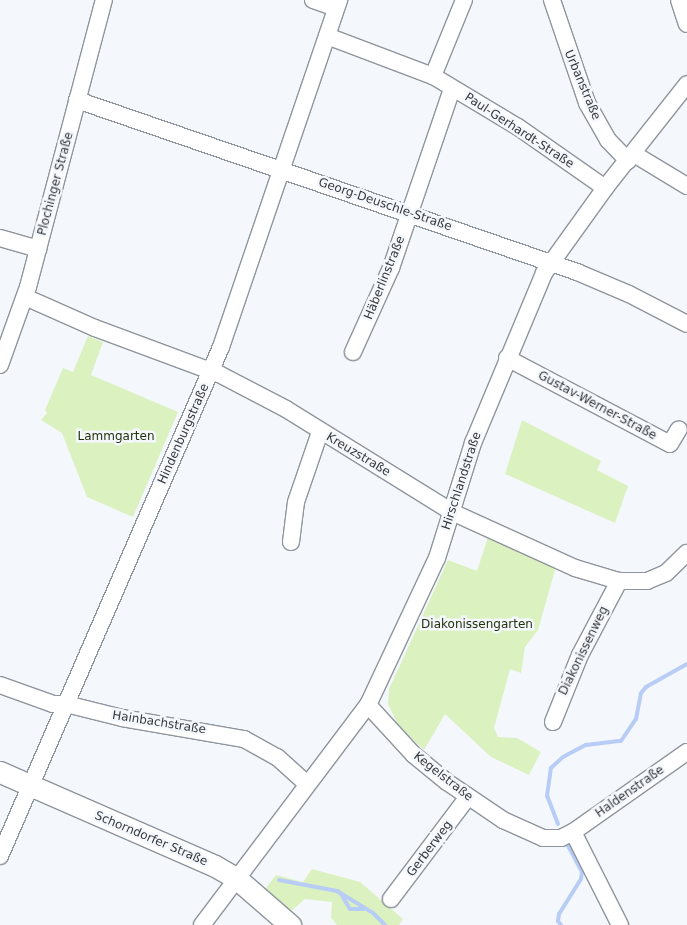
<!DOCTYPE html>
<html>
<head>
<meta charset="utf-8">
<style>
	body { margin:0 }
	#map { position:relative; width:687px; height:925px; overflow:hidden; background:#f4f8fd; font-family:"DejaVu Sans",sans-serif }
	div>[style] { position:absolute }
	.green>* { inset:0; background:#dbf1bf }
	.stream>* { height:4px; margin:-2px; padding:0 2px; transform-origin:2px; border-radius:2px; background:#b8cdf5 }
	.roads { filter:drop-shadow(1px 0 #8f959d) drop-shadow(-1px 0 #8f959d) drop-shadow(0 1px #8f959d) drop-shadow(0 -1px #8f959d) }
	.minor>* { height:16px; margin:-8px; padding:0 8px; transform-origin:8px; border-radius:8px; background:#fff }
	.major>* { height:21px; margin:-10.5px; padding:0 10.5px; transform-origin:10.5px; border-radius:10.5px; background:#fff }
	span { translate:-50% -50%; white-space:nowrap; text-align:center; line-height:1.15; -webkit-text-stroke:5px #f4f8fd; paint-order:stroke }
	.street-label { font-size:12px; color:#35383b }
	.park-label { font-size:12px; color:#23310a }
</style>
</head>
<body>
<div id="map">
	<div class="green">
		<div style="clip-path:polygon(88px 336px,103px 342px,91px 375px,178px 412px,133px 517px,87px 497px,62px 433px,41px 420px,47px 413px,45px 410px,63px 368px,73px 372px)"></div>
		<div style="clip-path:polygon(522px 420px,601px 461px,597px 470px,628px 486px,615px 523px,505px 474px)"></div>
		<div style="clip-path:polygon(489px 534px,557px 563px,538px 630px,525px 647px,521px 673px,510px 669px,494px 728px,498px 737px,517px 738px,541px 752px,529px 775px,491px 757px,445px 714px,424px 750px,399px 727px,388px 704px,389px 689px,448px 560px,477px 571px)"></div>
		<div style="clip-path:polygon(312px 869px,360px 882px,403px 919px,399px 925px,337px 925px,331px 918px,332px 902px,305px 899px,290px 912px,266px 888px,276px 875px,303px 882px)"></div>
	</div>
	<div class="stream">
		<div style="left:558px;top:824px;width:30px;rotate:-111deg"></div>
		<div style="left:547px;top:796px;width:28px;rotate:-82deg"></div>
		<div style="left:551px;top:768px;width:16px;rotate:-43deg"></div>
		<div style="left:563px;top:757px;width:26px;rotate:-28deg"></div>
		<div style="left:586px;top:745px;width:35px;rotate:-7deg"></div>
		<div style="left:621px;top:741px;width:27px;rotate:-56deg"></div>
		<div style="left:636px;top:719px;width:26px;rotate:-79deg"></div>
		<div style="left:641px;top:693px;width:8px;rotate:-50deg"></div>
		<div style="left:646px;top:687px;width:47px;rotate:-29.3deg"></div>
		<div style="left:279px;top:880px;width:59px;rotate:10.7deg"></div>
		<div style="left:337px;top:891px;width:42px;rotate:31.4deg"></div>
		<div style="left:373px;top:913px;width:17px;rotate:45deg"></div>
		<div style="left:341px;top:894px;width:17px;rotate:59deg"></div>
		<div style="left:350px;top:909px;width:14px"></div>
		<div style="left:561px;top:925px;width:5px;rotate:-127deg"></div>
		<div style="left:558px;top:921px;width:7px;rotate:-82deg"></div>
		<div style="left:559px;top:914px;width:41px;rotate:-57.8deg"></div>
		<div style="left:581px;top:879px;width:7px;rotate:-82deg"></div>
		<div style="left:582px;top:872px;width:30px;rotate:-118deg"></div>
	</div>
	<div class="roads">
		<div class="minor">
			<div style="left:313px;top:0;width:24px;rotate:19deg"></div>
			<div style="left:552px;top:0;width:109px;rotate:71.2deg"></div>
			<div style="left:587px;top:103px;width:43px;rotate:60.4deg"></div>
			<div style="left:608px;top:140px;width:29px;rotate:46deg"></div>
			<div style="left:679px;top:0;width:25px;rotate:72deg"></div>
			<div style="left:327px;top:36px;width:113px;rotate:20.7deg"></div>
			<div style="left:433px;top:76px;width:99px;rotate:31deg"></div>
			<div style="left:518px;top:127px;width:106px;rotate:35deg"></div>
			<div style="left:433px;top:76px;width:82px;rotate:-67.8deg"></div>
			<div style="left:77px;top:100px;width:529px;rotate:18.98deg"></div>
			<div style="left:577px;top:272px;width:56px;rotate:22.9deg"></div>
			<div style="left:629px;top:294px;width:65px;rotate:27.3deg"></div>
			<div style="left:634px;top:154px;width:62px;rotate:31.1deg"></div>
			<div style="left:0;top:238px;width:40px;rotate:16deg"></div>
			<div style="left:25px;top:297px;width:77px;rotate:23.9deg"></div>
			<div style="left:95px;top:328px;width:132px;rotate:20.4deg"></div>
			<div style="left:219px;top:374px;width:76px;rotate:27.6deg"></div>
			<div style="left:286px;top:409px;width:198px;rotate:31.8deg"></div>
			<div style="left:454px;top:513px;width:133px;rotate:24.4deg"></div>
			<div style="left:575px;top:568px;width:46px;rotate:16.5deg"></div>
			<div style="left:619px;top:581px;width:28px"></div>
			<div style="left:647px;top:581px;width:21px;rotate:-23deg"></div>
			<div style="left:666px;top:573px;width:29px;rotate:-44deg"></div>
			<div style="left:353px;top:352px;width:92px;rotate:-65.7deg"></div>
			<div style="left:391px;top:268px;width:189px;rotate:-71.2deg"></div>
			<div style="left:507px;top:358px;width:184px;rotate:27.8deg"></div>
			<div style="left:670px;top:444px;width:17px;rotate:-59deg"></div>
			<div style="left:0;top:365px;width:83px;rotate:-70.3deg"></div>
			<div style="left:28px;top:287px;width:297px;rotate:-75.2deg"></div>
			<div style="left:291px;top:542px;width:40px;rotate:-82.9deg"></div>
			<div style="left:296px;top:502px;width:74px;rotate:-71.1deg"></div>
			<div style="left:0;top:685px;width:56px;rotate:19.7deg"></div>
			<div style="left:53px;top:704px;width:13px"></div>
			<div style="left:66px;top:704px;width:58px;rotate:14deg"></div>
			<div style="left:122px;top:718px;width:124px;rotate:9.8deg"></div>
			<div style="left:244px;top:739px;width:38px;rotate:29deg"></div>
			<div style="left:277px;top:757px;width:40px;rotate:42deg"></div>
			<div style="left:368px;top:705px;width:68px;rotate:47.4deg"></div>
			<div style="left:414px;top:755px;width:43px;rotate:39.3deg"></div>
			<div style="left:447px;top:782px;width:68px;rotate:34.2deg"></div>
			<div style="left:503px;top:820px;width:44px;rotate:24.2deg"></div>
			<div style="left:543px;top:838px;width:18px"></div>
			<div style="left:561px;top:838px;width:13px;rotate:-27deg"></div>
			<div style="left:573px;top:832px;width:139px;rotate:-35.1deg"></div>
			<div style="left:553px;top:722px;width:72px;rotate:-68.1deg"></div>
			<div style="left:580px;top:655px;width:84px;rotate:-62.2deg"></div>
			<div style="left:573px;top:832px;width:104px;rotate:63.2deg"></div>
			<div style="left:0;top:856px;width:555px;rotate:-66.53deg"></div>
			<div style="left:221px;top:347px;width:367px;rotate:-71.2deg"></div>
			<div style="left:391px;top:899px;width:128px;rotate:-53deg"></div>
			<div style="left:202px;top:925px;width:276px;rotate:-53deg"></div>
			<div style="left:368px;top:705px;width:162px;rotate:-64.9deg"></div>
			<div style="left:437px;top:558px;width:121px;rotate:-72.6deg"></div>
			<div style="left:473px;top:443px;width:184px;rotate:-67.3deg"></div>
			<div style="left:544px;top:273px;width:105px;rotate:-54.3deg"></div>
			<div style="left:605px;top:188px;width:132px;rotate:-51.7deg"></div>
		</div>
		<div class="major">
			<div style="left:0;top:772px;width:235px;rotate:23.6deg"></div>
			<div style="left:215px;top:866px;width:24px;rotate:30deg"></div>
			<div style="left:236px;top:878px;width:72px;rotate:41deg"></div>
		</div>
	</div>
	<div class="street-label">
		<span style="left:582px;top:85px;rotate:67deg">Urbanstraße</span>
		<span style="left:519px;top:131px;rotate:33deg">Paul-Gerhardt-Straße</span>
		<span style="left:56px;top:184px;rotate:-75deg">Plochinger Straße</span>
		<span style="left:385px;top:205px;rotate:19deg">Georg-Deuschle-Straße</span>
		<span style="left:385px;top:278px;rotate:-68deg">Häberlinstraße</span>
		<span style="left:597px;top:406px;rotate:28deg">Gustav-Werner-Straße</span>
		<span style="left:184px;top:434px;rotate:-66deg">Hindenburgstraße</span>
		<span style="left:358px;top:455px;rotate:31deg">Kreuzstraße</span>
		<span style="left:462px;top:481px;rotate:-72deg">Hirschlandstraße</span>
		<span style="left:584px;top:651px;rotate:-64deg">Diakonissenweg</span>
		<span style="left:159px;top:723px;rotate:9deg">Hainbachstraße</span>
		<span style="left:443px;top:777px;rotate:38deg">Kegelstraße</span>
		<span style="left:630px;top:792px;rotate:-35deg">Haldenstraße</span>
		<span style="left:151px;top:839px;rotate:23deg">Schorndorfer Straße</span>
		<span style="left:430px;top:849px;rotate:-53deg">Gerberweg</span>
	</div>
	<div class="park-label">
		<span style="left:116px;top:437px">Lammgarten</span>
		<span style="left:477px;top:625px">Diakonissengarten</span>
	</div>
</div>
</body>
</html>
